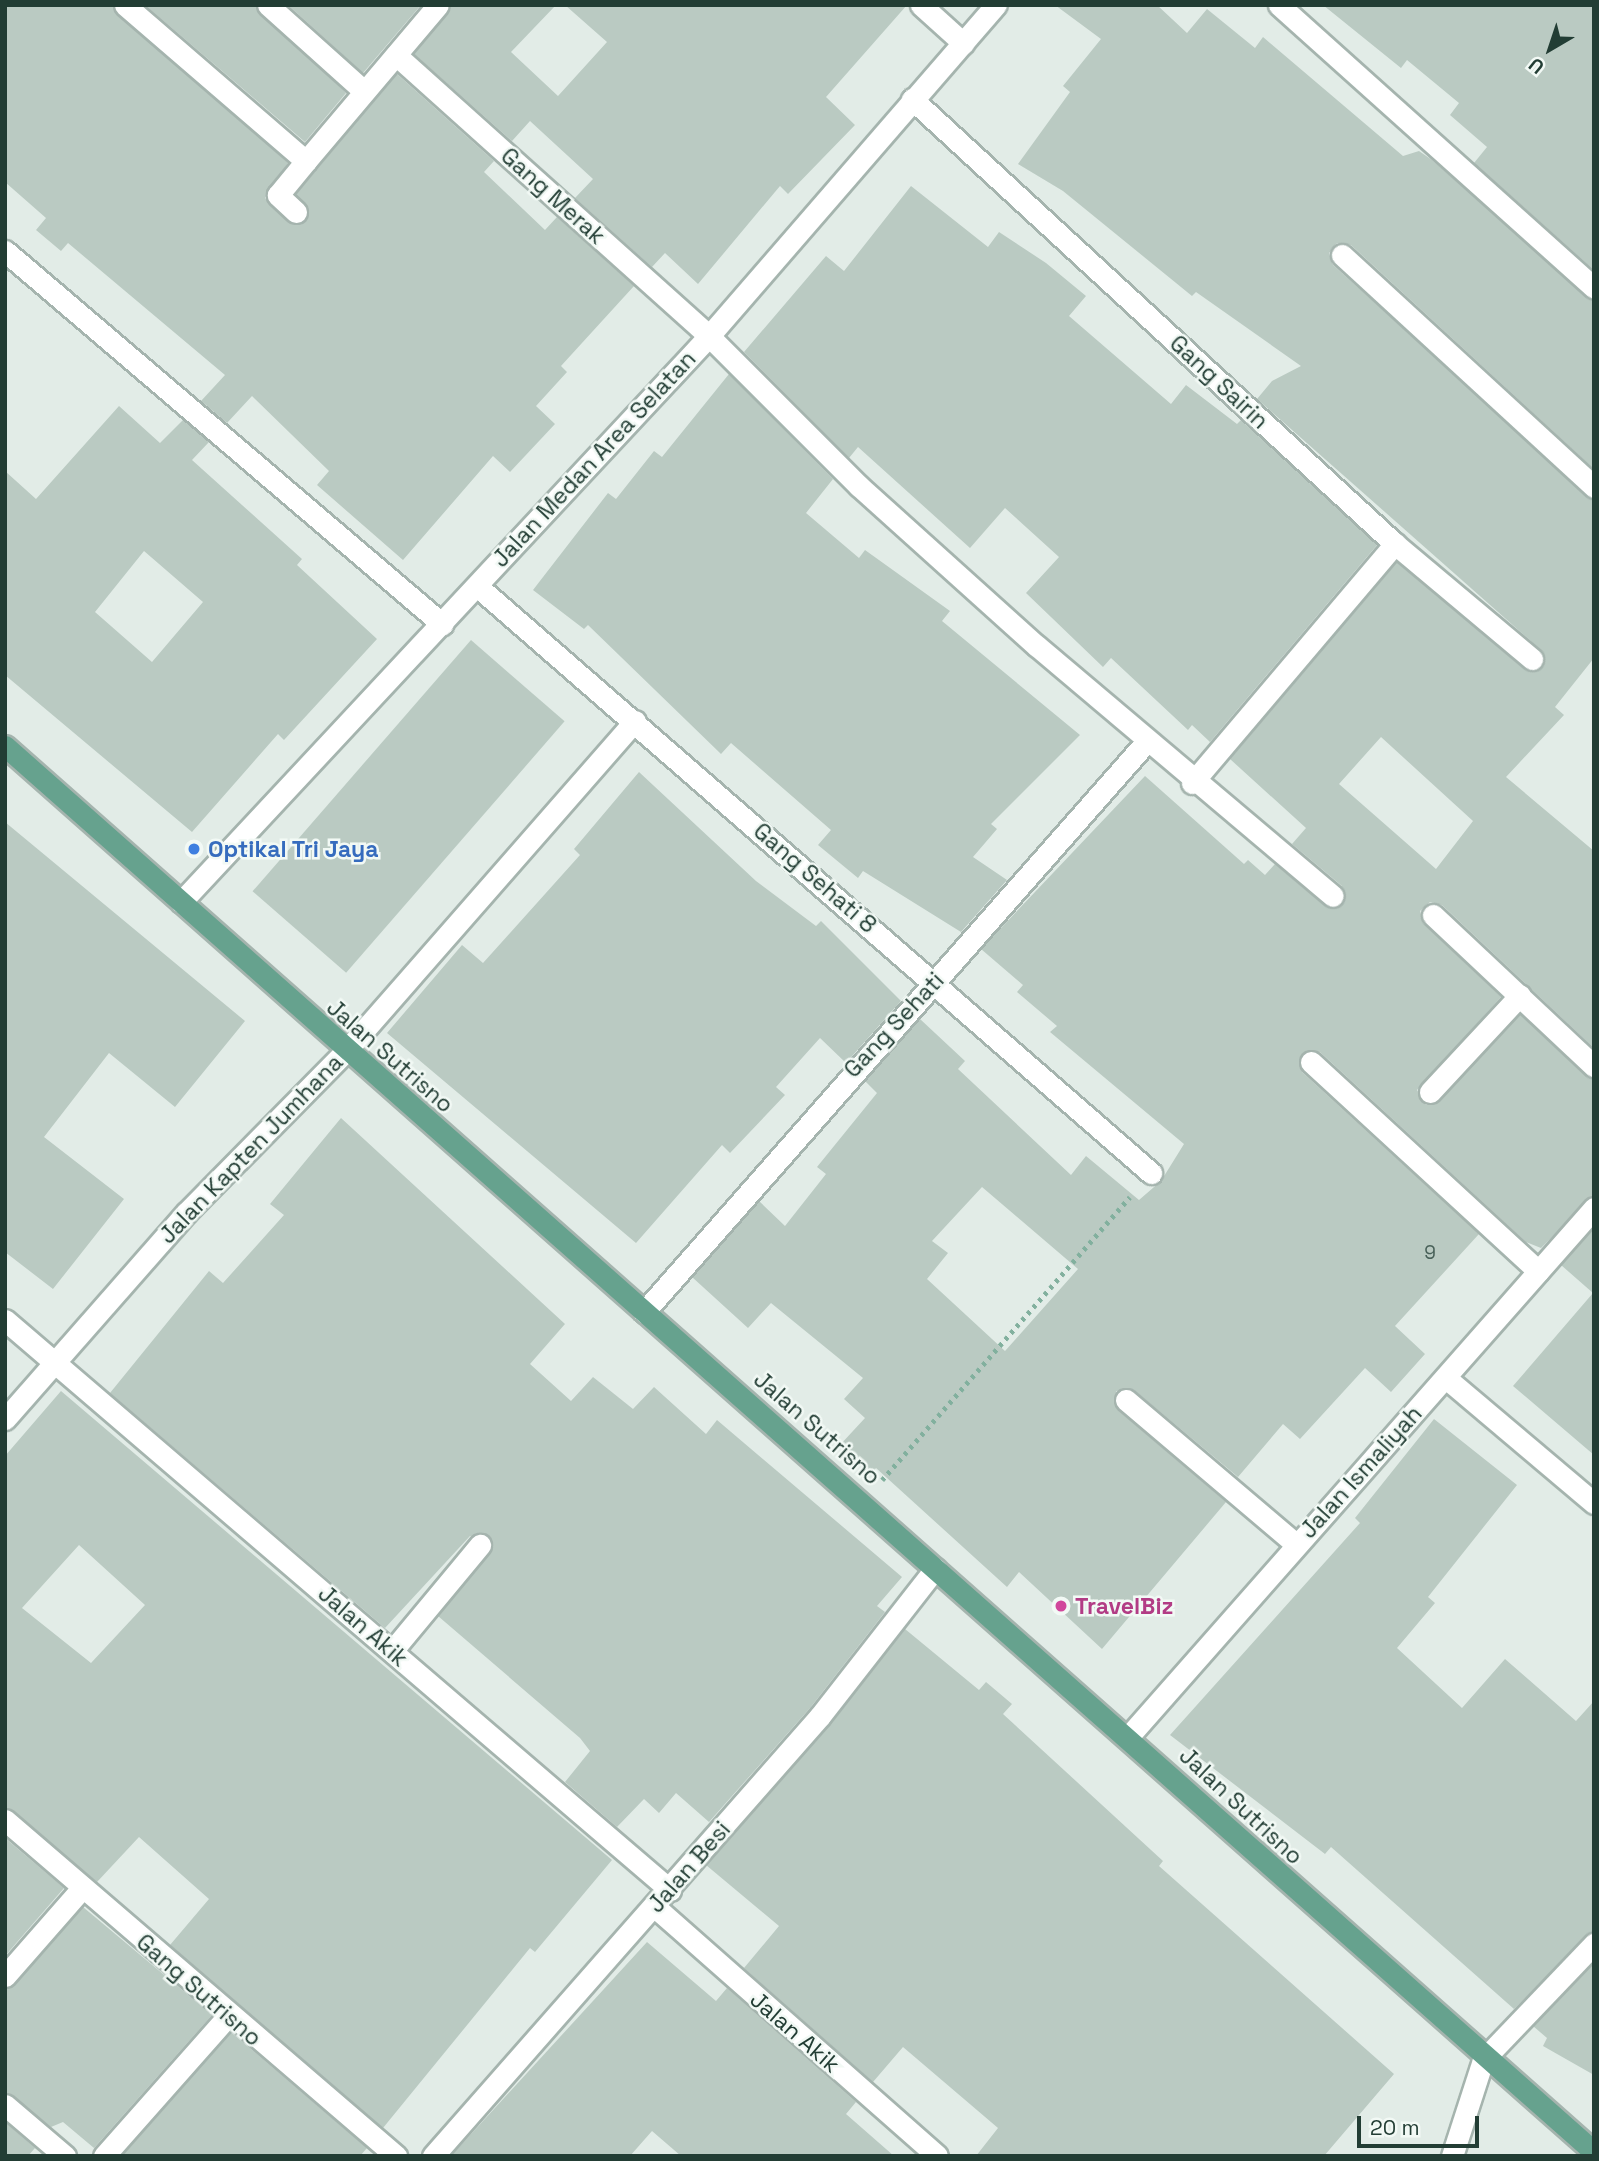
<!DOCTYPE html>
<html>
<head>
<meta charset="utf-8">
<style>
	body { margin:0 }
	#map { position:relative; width:1599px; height:2161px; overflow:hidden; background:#e2ece7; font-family:"Space Grotesk",sans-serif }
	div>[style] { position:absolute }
	.building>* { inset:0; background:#bacac2; transform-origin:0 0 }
	.path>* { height:4.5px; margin-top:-2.25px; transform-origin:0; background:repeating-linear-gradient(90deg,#82b09e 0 3.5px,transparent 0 8.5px) }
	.roads { filter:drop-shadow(2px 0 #a5b4ae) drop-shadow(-2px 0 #a5b4ae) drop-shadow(0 2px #a5b4ae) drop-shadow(0 -2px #a5b4ae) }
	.street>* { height:21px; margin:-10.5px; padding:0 10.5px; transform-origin:10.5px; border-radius:10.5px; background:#fff }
	.secondary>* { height:21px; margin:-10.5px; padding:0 10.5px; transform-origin:10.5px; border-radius:10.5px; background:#fff }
	.primary>* { height:21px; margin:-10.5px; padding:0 10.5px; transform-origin:10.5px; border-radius:10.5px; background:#66a28e }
	.dots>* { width:19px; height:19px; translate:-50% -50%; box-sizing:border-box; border:4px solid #f2f9f5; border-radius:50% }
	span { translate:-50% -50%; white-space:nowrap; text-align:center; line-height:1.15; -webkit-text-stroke:5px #f2f9f5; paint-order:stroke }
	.number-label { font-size:19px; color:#486058 }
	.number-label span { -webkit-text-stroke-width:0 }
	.street-label { font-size:23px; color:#223d34 }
	.shop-label { font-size:23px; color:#366cbe; font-weight:700 }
	.left { translate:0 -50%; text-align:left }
	.hotel-label { font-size:23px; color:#b23c85; font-weight:700 }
	.frame { position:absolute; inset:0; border:7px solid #223d34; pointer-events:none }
	.north { position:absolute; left:1515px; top:14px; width:70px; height:70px; -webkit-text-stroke:5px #f2f9f5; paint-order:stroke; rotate:219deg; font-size:19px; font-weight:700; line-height:28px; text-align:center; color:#223d34 }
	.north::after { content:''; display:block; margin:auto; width:24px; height:32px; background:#223d34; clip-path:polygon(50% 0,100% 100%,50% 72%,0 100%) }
	.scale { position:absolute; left:1357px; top:2116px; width:122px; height:32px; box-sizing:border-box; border:4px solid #223d34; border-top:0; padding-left:9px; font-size:21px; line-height:24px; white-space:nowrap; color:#223d34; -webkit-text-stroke:5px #f2f9f5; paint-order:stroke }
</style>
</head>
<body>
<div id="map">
	<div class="building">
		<div style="clip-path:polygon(5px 5px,112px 5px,288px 163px,265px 198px,294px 225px,309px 214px,296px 194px,397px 74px,494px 161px,484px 172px,545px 230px,557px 217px,634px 286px,561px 366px,567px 372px,536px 406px,555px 424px,510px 472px,493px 456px,403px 560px,317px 485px,329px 471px,252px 396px,227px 423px,201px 401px,225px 375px,68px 243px,61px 251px,36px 230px,46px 218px,5px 182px)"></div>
		<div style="clip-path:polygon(145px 5px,255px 5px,346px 93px,305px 142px)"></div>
		<div style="clip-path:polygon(288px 5px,421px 5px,363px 73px)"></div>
		<div style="clip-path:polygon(451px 5px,556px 5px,511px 52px,558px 96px,607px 42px,565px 5px,907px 5px,826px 97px,855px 125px,788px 194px,780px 186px,698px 284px,665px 253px,652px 267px,575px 198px,593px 179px,530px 121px,512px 141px,414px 54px)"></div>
		<div style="clip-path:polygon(evenodd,1055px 5px,1157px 5px,1187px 33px,1207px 9px,1255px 48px,1263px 37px,1403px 156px,1419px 151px,1432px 160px,1594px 301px,1594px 469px,1351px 245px,1337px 243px,1329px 253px,1333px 265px,1594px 500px,1594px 658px,1555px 707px,1564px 715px,1506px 777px,1594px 851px,1594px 1048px,1442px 905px,1430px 902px,1420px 911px,1424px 924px,1501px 997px,1417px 1090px,1426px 1105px,1439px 1101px,1520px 1014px,1594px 1079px,1594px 1195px,1541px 1248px,1526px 1242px,1320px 1052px,1302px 1053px,1302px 1072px,1479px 1234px,1395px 1326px,1425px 1354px,1391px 1392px,1365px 1368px,1300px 1439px,1283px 1424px,1238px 1477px,1134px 1390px,1116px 1391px,1118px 1410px,1226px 1502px,1102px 1649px,1019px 1572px,1007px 1587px,876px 1468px,871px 1474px,840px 1445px,865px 1418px,844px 1399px,863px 1378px,771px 1303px,748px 1328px,692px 1277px,759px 1201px,785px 1226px,826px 1174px,817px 1167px,877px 1093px,865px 1081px,920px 1019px,965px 1061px,958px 1069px,1071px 1175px,1086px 1156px,1139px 1200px,1161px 1181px,1184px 1144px,1050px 1032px,1057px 1026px,1017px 992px,1023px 985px,981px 949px,1145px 776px,1244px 864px,1248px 860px,1265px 875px,1275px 864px,1325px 906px,1343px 905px,1342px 886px,1292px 844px,1306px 828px,1230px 759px,1397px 562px,1524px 669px,1537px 671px,1545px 661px,1540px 649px,1257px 399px,1272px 381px,1301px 366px,1196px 292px,1192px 296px,1063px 191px,1018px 164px,1070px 92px,1063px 86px,1101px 39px,1055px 5px,1381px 737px,1473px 821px,1436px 869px,1339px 784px,1381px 737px,1055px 5px,982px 1187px,1078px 1269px,1005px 1351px,927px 1279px,948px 1253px,932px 1241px,982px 1187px)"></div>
		<div style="clip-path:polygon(1323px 5px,1594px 5px,1594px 270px,1474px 163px,1487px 147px,1450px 115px,1459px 103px,1407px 60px,1401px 68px)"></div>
		<div style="clip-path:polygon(911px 186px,988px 247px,999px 232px,1046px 263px,1086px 296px,1069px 316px,1171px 404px,1186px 385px,1237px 424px,1241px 420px,1377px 545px,1210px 742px,1192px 725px,1188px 730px,1111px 658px,1103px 667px,1026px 593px,1059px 557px,1005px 508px,970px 548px,858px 447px,849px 458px,744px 352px,826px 256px,844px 271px)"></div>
		<div style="clip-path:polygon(729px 374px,833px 479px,806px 513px,859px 558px,865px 550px,950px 611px,942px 621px,1080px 735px,991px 824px,997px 829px,973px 857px,1007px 880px,961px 932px,863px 871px,858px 878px,818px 845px,831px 830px,731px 743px,721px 754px,588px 625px,584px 629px,533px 590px,608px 493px,616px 499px,654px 451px,662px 457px)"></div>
		<div style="clip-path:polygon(evenodd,119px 406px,160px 443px,183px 420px,209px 442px,192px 460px,302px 559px,297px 565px,377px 639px,284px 740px,278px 734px,192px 832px,5px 675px,5px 471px,36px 499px,119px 406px,144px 551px,203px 602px,152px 662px,95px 612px,144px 551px)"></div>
		<div style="left:471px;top:640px;width:124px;height:333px;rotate:41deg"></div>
		<div style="clip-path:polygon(639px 772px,756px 881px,816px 926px,821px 921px,901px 1001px,846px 1063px,820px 1038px,776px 1087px,785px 1095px,730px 1153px,722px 1145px,636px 1243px,387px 1033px,462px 945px,483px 963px,580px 855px,574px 849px)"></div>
		<div style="clip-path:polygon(5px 822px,245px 1021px,175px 1107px,109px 1053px,44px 1137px,124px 1199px,53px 1289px,5px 1252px)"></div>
		<div style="clip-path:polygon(341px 1118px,565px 1324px,530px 1364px,571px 1401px,593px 1377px,633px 1409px,654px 1387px,706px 1434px,717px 1420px,902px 1577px,877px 1606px,885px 1612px,810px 1708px,709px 1822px,676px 1793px,659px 1813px,644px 1799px,617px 1827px,565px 1782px,590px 1751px,580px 1738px,438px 1616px,490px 1553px,488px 1535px,470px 1536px,385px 1628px,110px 1393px,209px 1271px,223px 1283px,284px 1215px,270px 1204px)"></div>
		<div style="clip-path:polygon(1594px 1228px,1594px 1455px,1513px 1386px,1593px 1293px,1561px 1265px)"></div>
		<div style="clip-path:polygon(evenodd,61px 1391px,612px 1860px,535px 1952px,530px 1948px,383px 2128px,170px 1945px,209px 1899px,139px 1837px,97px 1882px,5px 1807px,5px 1456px,61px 1391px,79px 1545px,145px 1605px,91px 1663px,22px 1608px,79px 1545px)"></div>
		<div style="clip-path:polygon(1434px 1419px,1517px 1485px,1428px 1597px,1435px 1603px,1397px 1648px,1462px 1708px,1505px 1659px,1576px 1721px,1594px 1701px,1594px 1931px,1514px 2009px,1331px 1847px,1325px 1854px,1170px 1735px,1360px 1523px,1355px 1518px)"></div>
		<div style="clip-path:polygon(905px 1629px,979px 1690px,986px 1682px,1012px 1704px,1003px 1714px,1163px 1861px,1159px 1866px,1394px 2074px,1324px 2156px,976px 2156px,998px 2128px,903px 2047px,873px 2082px,744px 1968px,779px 1926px,706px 1865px)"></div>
		<div style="clip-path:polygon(5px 1838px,64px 1888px,5px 1956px)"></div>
		<div style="clip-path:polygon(83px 1907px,212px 2015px,94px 2148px,63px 2122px,51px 2127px,5px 2092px,5px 1989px)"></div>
		<div style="clip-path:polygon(647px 1942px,716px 2001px,727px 1988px,856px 2102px,846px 2114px,894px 2156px,681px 2156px,652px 2131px,630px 2156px,451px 2156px)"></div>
		<div style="clip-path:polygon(1594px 1963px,1594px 2075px,1543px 2046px,1547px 2038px,1533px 2026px)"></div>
		<div style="clip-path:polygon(231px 2032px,367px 2148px,360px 2156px,122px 2156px)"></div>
		<div style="clip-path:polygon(5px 2122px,35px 2148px,28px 2156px,5px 2156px)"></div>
	</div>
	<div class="path">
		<div style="left:882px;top:1480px;width:376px;rotate:-48.8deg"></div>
	</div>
	<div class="roads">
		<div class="street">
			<div style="left:125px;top:5px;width:239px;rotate:40.8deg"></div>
			<div style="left:306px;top:161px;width:204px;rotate:-49.8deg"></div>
			<div style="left:268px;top:5px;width:129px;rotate:41.9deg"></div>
			<div style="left:921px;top:5px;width:57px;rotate:42.1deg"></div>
			<div style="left:1279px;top:5px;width:423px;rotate:41.9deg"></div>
			<div style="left:396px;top:55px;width:421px;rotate:41.9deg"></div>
			<div style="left:709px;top:336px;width:212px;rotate:45deg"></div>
			<div style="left:859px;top:486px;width:239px;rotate:42deg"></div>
			<div style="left:1037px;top:646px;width:387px;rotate:40.2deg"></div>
			<div style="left:912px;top:99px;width:657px;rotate:42.66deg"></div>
			<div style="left:1395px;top:544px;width:179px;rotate:40deg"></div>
			<div style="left:296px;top:212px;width:25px;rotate:-137deg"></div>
			<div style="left:278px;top:195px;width:44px;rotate:-50.5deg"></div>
			<div style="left:5px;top:251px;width:575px;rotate:40.48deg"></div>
			<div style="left:1342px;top:255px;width:343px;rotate:42.6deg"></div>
			<div style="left:477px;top:586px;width:894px;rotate:41.05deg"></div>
			<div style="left:1192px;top:783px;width:314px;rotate:-49.7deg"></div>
			<div style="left:181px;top:902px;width:774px;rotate:-46.99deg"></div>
			<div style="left:709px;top:336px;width:438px;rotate:-49.1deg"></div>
			<div style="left:1433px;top:915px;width:221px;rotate:43.2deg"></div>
			<div style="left:345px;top:1052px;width:440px;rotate:-48.8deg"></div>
			<div style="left:1311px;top:1062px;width:309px;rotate:42.6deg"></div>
			<div style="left:1430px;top:1092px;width:132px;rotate:-47.1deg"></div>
			<div style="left:644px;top:1312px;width:761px;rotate:-48.62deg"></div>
			<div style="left:5px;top:1320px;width:876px;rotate:40.6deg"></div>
			<div style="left:1446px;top:1378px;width:194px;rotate:40.2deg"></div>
			<div style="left:1126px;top:1400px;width:223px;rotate:40.3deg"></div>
			<div style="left:392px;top:1651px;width:138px;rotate:-50.3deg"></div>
			<div style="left:5px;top:1820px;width:516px;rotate:40.67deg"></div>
			<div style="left:655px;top:1907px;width:376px;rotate:41.4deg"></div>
			<div style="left:5px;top:1976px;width:118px;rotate:-48.8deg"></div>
			<div style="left:5px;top:2105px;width:79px;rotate:40.4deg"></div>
			<div style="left:104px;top:2156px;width:187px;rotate:-48.5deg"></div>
			<div style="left:433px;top:2156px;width:586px;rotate:-48.67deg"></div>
			<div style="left:820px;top:1716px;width:187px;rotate:-52deg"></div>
			<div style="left:1452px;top:2156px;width:101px;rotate:-72.1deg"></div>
			<div style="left:1483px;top:2060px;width:161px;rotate:-46.3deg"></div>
		</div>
		<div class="secondary">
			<div style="left:5px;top:1419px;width:274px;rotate:-48.7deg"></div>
			<div style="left:186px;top:1213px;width:226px;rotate:-45.4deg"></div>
			<div style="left:1128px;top:1737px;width:705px;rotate:-48.62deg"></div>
		</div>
		<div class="primary">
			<div style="left:5px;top:746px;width:2122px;rotate:41.5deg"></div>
		</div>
	</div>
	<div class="dots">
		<div style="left:194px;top:849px;background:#3f7fe0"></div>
		<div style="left:1061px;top:1606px;background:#d1479c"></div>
	</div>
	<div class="number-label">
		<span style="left:1430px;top:1253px">9</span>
	</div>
	<div class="street-label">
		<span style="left:553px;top:196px;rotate:42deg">Gang Merak</span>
		<span style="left:1219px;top:382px;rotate:43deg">Gang Sairin</span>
		<span style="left:594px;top:459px;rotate:-47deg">Jalan Medan Area Selatan</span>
		<span style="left:815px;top:878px;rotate:41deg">Gang Sehati 8</span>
		<span style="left:894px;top:1025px;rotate:-47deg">Gang Sehati</span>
		<span style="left:390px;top:1056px;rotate:41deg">Jalan Sutrisno</span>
		<span style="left:251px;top:1149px;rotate:-46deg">Jalan Kapten Jumhana</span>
		<span style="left:817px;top:1428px;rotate:41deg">Jalan Sutrisno</span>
		<span style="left:1361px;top:1472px;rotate:-48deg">Jalan Ismaliyah</span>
		<span style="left:363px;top:1626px;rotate:41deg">Jalan Akik</span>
		<span style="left:1241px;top:1806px;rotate:43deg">Jalan Sutrisno</span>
		<span style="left:689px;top:1867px;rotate:-49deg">Jalan Besi</span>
		<span style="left:199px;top:1990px;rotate:41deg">Gang Sutrisno</span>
		<span style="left:795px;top:2032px;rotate:41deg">Jalan Akik</span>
	</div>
	<div class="shop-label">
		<span class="left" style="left:208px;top:849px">Optikal Tri Jaya</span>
	</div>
	<div class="hotel-label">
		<span class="left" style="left:1075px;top:1606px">TravelBiz</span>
	</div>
	<div class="frame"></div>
	<div class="north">U</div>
	<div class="scale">20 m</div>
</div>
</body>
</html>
